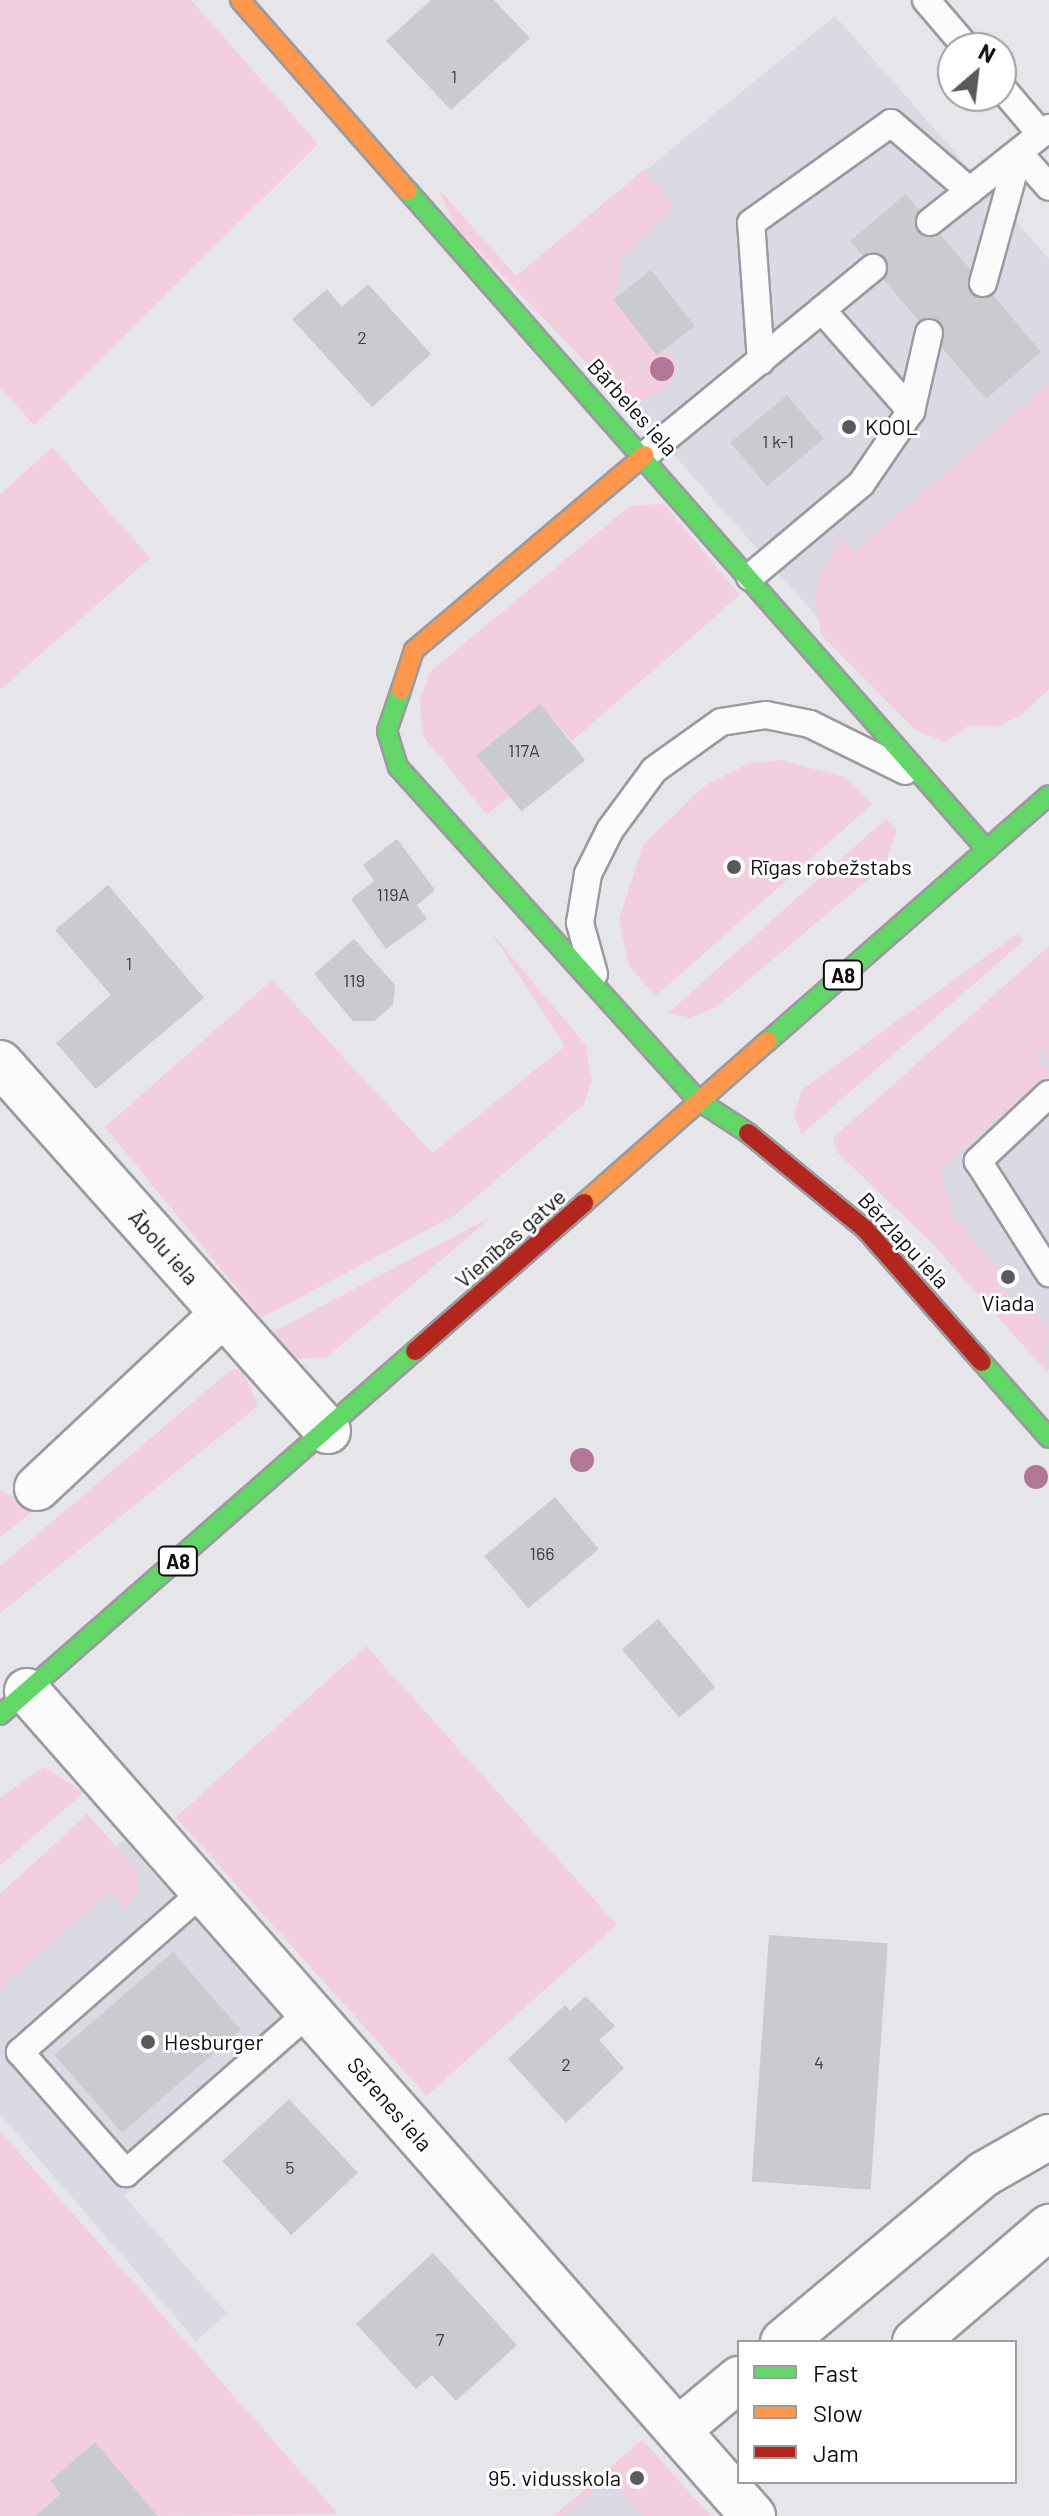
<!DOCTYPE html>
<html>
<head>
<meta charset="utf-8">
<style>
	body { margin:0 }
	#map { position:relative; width:1049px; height:2516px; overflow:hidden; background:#e6e5ea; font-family:Barlow,sans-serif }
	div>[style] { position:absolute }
	.built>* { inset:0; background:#dbd9e4 }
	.green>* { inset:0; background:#f3cede; transform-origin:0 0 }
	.building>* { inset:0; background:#cacbce; transform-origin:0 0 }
	.roads { filter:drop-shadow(2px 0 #9b9a9e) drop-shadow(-2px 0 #9b9a9e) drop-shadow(0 2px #9b9a9e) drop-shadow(0 -2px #9b9a9e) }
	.lane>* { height:26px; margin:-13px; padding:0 13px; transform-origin:13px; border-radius:13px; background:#fbfbfc }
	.street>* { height:44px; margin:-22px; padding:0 22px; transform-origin:22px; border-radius:22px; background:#fbfbfc }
	.fast>* { height:18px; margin:-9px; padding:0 9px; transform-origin:9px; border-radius:9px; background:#63d668 }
	.slow>* { height:18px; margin:-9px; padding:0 9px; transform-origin:9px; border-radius:9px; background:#ff974d }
	.jam>* { height:18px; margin:-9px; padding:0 9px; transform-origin:9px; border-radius:9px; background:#b3261e }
	.trees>* { width:24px; height:24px; margin:-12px; border-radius:50%; background:#b27697 }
	.dots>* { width:22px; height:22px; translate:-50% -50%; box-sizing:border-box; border:4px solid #fff; border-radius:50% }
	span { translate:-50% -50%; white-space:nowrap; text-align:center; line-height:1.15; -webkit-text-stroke:6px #fff; paint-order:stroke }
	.number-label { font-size:18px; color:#3d3c40 }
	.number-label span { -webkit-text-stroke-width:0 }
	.shield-label span { padding:2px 6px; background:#fff; border:2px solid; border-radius:6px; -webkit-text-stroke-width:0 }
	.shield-label { font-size:20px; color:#0e0d10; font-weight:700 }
	.street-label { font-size:22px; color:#0e0d10 }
	.poi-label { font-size:22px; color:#0e0d10 }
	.left { translate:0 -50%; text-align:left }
	.right { translate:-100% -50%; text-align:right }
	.legend { position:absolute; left:737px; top:2340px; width:280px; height:144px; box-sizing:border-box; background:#fff; border:2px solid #9f9e9f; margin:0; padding:10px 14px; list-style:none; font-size:24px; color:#0e0d10 }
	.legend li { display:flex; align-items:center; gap:16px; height:40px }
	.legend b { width:40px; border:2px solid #9f9e9f }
	.north { position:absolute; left:937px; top:32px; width:80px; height:80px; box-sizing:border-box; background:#fff; border:2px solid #9f9e9f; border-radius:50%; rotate:28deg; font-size:22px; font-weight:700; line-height:32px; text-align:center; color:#0e0d10 }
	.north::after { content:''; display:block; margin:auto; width:28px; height:36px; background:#5a595c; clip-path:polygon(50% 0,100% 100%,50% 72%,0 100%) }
</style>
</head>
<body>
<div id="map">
	<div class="built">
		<div style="clip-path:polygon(835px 16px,1049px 259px,1049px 579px,901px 712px,516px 276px)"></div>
		<div style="clip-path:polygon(1049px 1039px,1049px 1370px,886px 1184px)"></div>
		<div style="clip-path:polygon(124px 1840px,302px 2041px,124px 2196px,227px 2313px,196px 2341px,0 2114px,0 1944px)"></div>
		<div style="clip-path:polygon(642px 2440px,711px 2516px,554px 2516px)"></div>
	</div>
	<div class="green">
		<div style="clip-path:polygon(0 0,191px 0,318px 144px,34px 425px,0 387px)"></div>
		<div style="clip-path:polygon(645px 169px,674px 206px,622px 258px,613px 299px,658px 355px,666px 349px,673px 357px,676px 371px,662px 392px,638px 401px,614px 392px,454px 225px,438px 188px,516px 276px)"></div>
		<div style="clip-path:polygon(1049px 383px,1049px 689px,1020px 716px,998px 726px,968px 726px,946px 742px,915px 730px,821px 635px,815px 596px,823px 566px,841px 539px,856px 551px)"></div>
		<div style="clip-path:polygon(52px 447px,150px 558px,0 690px,0 495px)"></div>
		<div style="clip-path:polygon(664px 504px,740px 595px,572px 741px,540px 705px,478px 757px,511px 795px,487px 815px,423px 736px,420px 701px,430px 672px,630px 506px)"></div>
		<div style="clip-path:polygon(781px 760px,845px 777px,872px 804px,656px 996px,629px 966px,619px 919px,643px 845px,704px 786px,748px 764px)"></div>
		<div style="clip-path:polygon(886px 819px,897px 830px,885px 865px,715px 1008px,690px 1018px,668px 1013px)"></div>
		<div style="clip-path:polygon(490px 931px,585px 1044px,592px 1079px,584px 1104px,455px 1215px,261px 1318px,105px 1127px,272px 980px,432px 1153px,565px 1046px)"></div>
		<div style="clip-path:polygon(1017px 934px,1023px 941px,802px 1134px,794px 1116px,802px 1090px)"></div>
		<div style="clip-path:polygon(1049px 946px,1049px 1060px,1040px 1049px,1035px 1053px,1049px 1073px,939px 1170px,955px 1218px,1005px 1279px,1000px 1285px,1013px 1299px,1019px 1294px,1049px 1329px,1047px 1372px,931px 1242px,837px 1152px,833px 1138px)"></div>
		<div style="clip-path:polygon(493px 1216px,327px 1357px,293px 1359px,267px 1335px)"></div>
		<div style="clip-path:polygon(242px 1369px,258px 1406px,0 1613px,0 1566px,231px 1370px)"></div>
		<div style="clip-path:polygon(0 1491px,38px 1507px,0 1537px)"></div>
		<div style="left:366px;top:1646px;width:375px;height:256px;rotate:48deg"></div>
		<div style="clip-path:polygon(43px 1767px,84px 1792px,0 1866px,0 1798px)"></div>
		<div style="clip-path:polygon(87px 1814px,137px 1870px,138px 1896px,125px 1908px,109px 1891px,0 1989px,0 1894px)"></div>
		<div style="clip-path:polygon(0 2131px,338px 2514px,158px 2516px,95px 2442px,50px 2481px,61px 2494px,42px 2510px,46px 2516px,0 2516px)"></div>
		<div style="clip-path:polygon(642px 2440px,711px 2516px,643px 2516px,609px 2477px,564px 2516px,554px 2516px)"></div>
	</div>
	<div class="building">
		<div style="clip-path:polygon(431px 0,494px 0,530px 38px,451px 110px,386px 41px)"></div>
		<div style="clip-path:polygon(906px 194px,919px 210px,918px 232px,940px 234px,970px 269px,971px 294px,993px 295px,1041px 352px,986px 399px,942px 348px,940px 322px,919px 321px,884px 280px,885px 257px,863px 256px,850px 241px)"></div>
		<div style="left:651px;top:270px;width:71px;height:48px;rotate:52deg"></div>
		<div style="clip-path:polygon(368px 284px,431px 354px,372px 407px,292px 319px,327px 289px,342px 307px)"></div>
		<div style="left:787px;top:395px;width:57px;height:74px;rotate:50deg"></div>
		<div style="left:540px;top:704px;width:72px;height:82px;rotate:51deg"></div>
		<div style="clip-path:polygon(397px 839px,435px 890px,417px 905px,427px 919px,386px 949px,351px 899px,374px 881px,363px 865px)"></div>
		<div style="clip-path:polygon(108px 885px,204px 998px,96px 1089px,56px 1043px,111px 995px,55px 930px)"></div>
		<div style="clip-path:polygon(354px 939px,395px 985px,393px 1005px,374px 1021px,353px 1021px,314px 974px)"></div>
		<div style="left:555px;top:1497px;width:68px;height:92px;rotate:50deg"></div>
		<div style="left:658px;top:1619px;width:89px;height:47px;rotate:50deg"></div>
		<div style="left:769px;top:1935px;width:119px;height:247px;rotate:4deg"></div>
		<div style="left:173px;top:1952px;width:103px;height:157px;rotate:49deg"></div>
		<div style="clip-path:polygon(586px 1996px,615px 2026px,599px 2040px,624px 2068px,566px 2123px,508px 2059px,565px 2005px,570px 2011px)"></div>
		<div style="left:289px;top:2099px;width:101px;height:91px;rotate:47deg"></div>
		<div style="clip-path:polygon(433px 2253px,517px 2345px,456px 2401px,432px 2375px,416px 2389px,356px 2324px)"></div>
		<div style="clip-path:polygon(95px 2442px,158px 2516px,35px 2516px,61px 2494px,50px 2481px)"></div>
	</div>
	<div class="roads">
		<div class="lane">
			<div style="left:926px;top:0;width:63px;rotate:49.5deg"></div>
			<div style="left:1001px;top:87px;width:62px;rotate:49.6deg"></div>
			<div style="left:1019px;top:153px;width:45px;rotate:48.6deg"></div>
			<div style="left:930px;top:222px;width:152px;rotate:-38.3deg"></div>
			<div style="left:983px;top:283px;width:135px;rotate:-74.5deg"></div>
			<div style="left:822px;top:310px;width:135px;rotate:48.6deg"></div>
			<div style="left:761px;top:361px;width:138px;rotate:-94.1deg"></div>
			<div style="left:751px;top:223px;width:172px;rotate:-35.5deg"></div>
			<div style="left:891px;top:123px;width:104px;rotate:40.7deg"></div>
			<div style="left:645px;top:455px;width:295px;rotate:-39.4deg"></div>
			<div style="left:750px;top:577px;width:145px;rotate:-40deg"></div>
			<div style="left:861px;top:484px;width:88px;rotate:-55.6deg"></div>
			<div style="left:911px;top:411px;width:80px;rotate:-77deg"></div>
			<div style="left:594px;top:974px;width:53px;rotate:-105.4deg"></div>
			<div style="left:580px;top:923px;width:50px;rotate:-80.7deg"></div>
			<div style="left:588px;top:874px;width:49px;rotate:-63.4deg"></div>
			<div style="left:610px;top:830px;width:74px;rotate:-53.7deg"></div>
			<div style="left:654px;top:770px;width:82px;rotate:-35.6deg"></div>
			<div style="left:721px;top:722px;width:46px;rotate:-8.8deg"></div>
			<div style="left:766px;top:715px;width:45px;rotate:11.6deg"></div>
			<div style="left:810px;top:724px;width:106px;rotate:26.3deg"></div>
			<div style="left:1049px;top:1094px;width:98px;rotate:136.7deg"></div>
			<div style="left:978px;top:1161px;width:133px;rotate:57.6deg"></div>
			<div style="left:207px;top:1888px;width:249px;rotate:138.7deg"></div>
			<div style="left:20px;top:2052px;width:161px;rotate:48.8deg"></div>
			<div style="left:126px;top:2173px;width:244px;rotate:-41.3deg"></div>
		</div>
		<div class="street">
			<div style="left:0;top:1063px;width:493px;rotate:48.3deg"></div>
			<div style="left:37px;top:1488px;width:255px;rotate:-43.1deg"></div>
			<div style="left:27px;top:1691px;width:1099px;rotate:48.65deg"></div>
			<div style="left:783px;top:2342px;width:262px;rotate:-39.9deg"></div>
			<div style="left:984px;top:2174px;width:75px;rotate:-29.6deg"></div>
			<div style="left:915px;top:2342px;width:177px;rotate:-40.6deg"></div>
			<div style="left:678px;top:2430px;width:80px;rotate:-39.9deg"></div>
		</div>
		<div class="fast">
			<div style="left:408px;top:191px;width:877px;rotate:48.7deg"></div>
			<div style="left:401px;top:690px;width:43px;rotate:108.9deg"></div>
			<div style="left:387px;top:731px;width:38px;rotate:73deg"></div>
			<div style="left:398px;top:767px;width:450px;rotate:48deg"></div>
			<div style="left:699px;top:1101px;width:59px;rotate:33.1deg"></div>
			<div style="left:768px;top:1041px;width:373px;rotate:-41.2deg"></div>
			<div style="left:982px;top:1362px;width:101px;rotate:48.6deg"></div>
			<div style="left:0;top:1715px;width:552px;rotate:-41.25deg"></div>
		</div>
		<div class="slow">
			<div style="left:240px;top:0;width:254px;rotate:48.7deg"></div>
			<div style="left:401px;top:690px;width:42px;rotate:-72deg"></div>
			<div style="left:414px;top:650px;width:302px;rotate:-40.2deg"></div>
			<div style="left:584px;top:1203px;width:245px;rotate:-41.4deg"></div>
		</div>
		<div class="jam">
			<div style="left:748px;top:1133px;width:151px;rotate:39.4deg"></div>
			<div style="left:865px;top:1229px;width:177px;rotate:48.7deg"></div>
			<div style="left:415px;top:1351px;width:225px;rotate:-41.2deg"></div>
		</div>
	</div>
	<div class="trees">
		<div style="left:662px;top:369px"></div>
		<div style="left:582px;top:1460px"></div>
		<div style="left:1036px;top:1477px"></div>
	</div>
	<div class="dots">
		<div style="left:849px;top:427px;background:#5a595c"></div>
		<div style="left:734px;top:867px;background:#5a595c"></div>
		<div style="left:1008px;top:1277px;background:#5a595c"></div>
		<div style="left:148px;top:2042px;background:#5a595c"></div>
		<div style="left:637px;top:2478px;background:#5a595c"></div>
	</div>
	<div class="number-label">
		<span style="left:454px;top:76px">1</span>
		<span style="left:362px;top:337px">2</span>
		<span style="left:778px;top:441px">1 k-1</span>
		<span style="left:524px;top:750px">117A</span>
		<span style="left:393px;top:894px">119A</span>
		<span style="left:129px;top:963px">1</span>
		<span style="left:354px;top:980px">119</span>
		<span style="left:542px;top:1553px">166</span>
		<span style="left:819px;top:2062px">4</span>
		<span style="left:566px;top:2064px">2</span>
		<span style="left:290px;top:2167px">5</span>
		<span style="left:440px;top:2339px">7</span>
	</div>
	<div class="shield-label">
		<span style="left:843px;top:975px">A8</span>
		<span style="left:178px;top:1561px">A8</span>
	</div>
	<div class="street-label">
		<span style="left:633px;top:407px;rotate:48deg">Bārbeles iela</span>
		<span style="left:510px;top:1238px;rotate:-41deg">Vienības gatve</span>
		<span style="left:904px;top:1240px;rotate:47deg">Bērzlapu iela</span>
		<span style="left:164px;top:1247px;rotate:48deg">Ābolu iela</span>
		<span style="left:390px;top:2104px;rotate:49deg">Sērenes iela</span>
	</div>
	<div class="poi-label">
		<span class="left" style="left:865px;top:427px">KOOL</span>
		<span class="left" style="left:750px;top:867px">Rīgas robežstabs</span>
		<span style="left:1008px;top:1303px">Viada</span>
		<span class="left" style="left:164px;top:2042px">Hesburger</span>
		<span class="right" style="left:621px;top:2478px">95. vidusskola</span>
	</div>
	<ul class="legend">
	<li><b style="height:10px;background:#63d668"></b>Fast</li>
	<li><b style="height:10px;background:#ff974d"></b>Slow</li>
	<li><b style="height:10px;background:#b3261e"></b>Jam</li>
	</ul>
	<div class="north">N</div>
</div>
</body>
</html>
